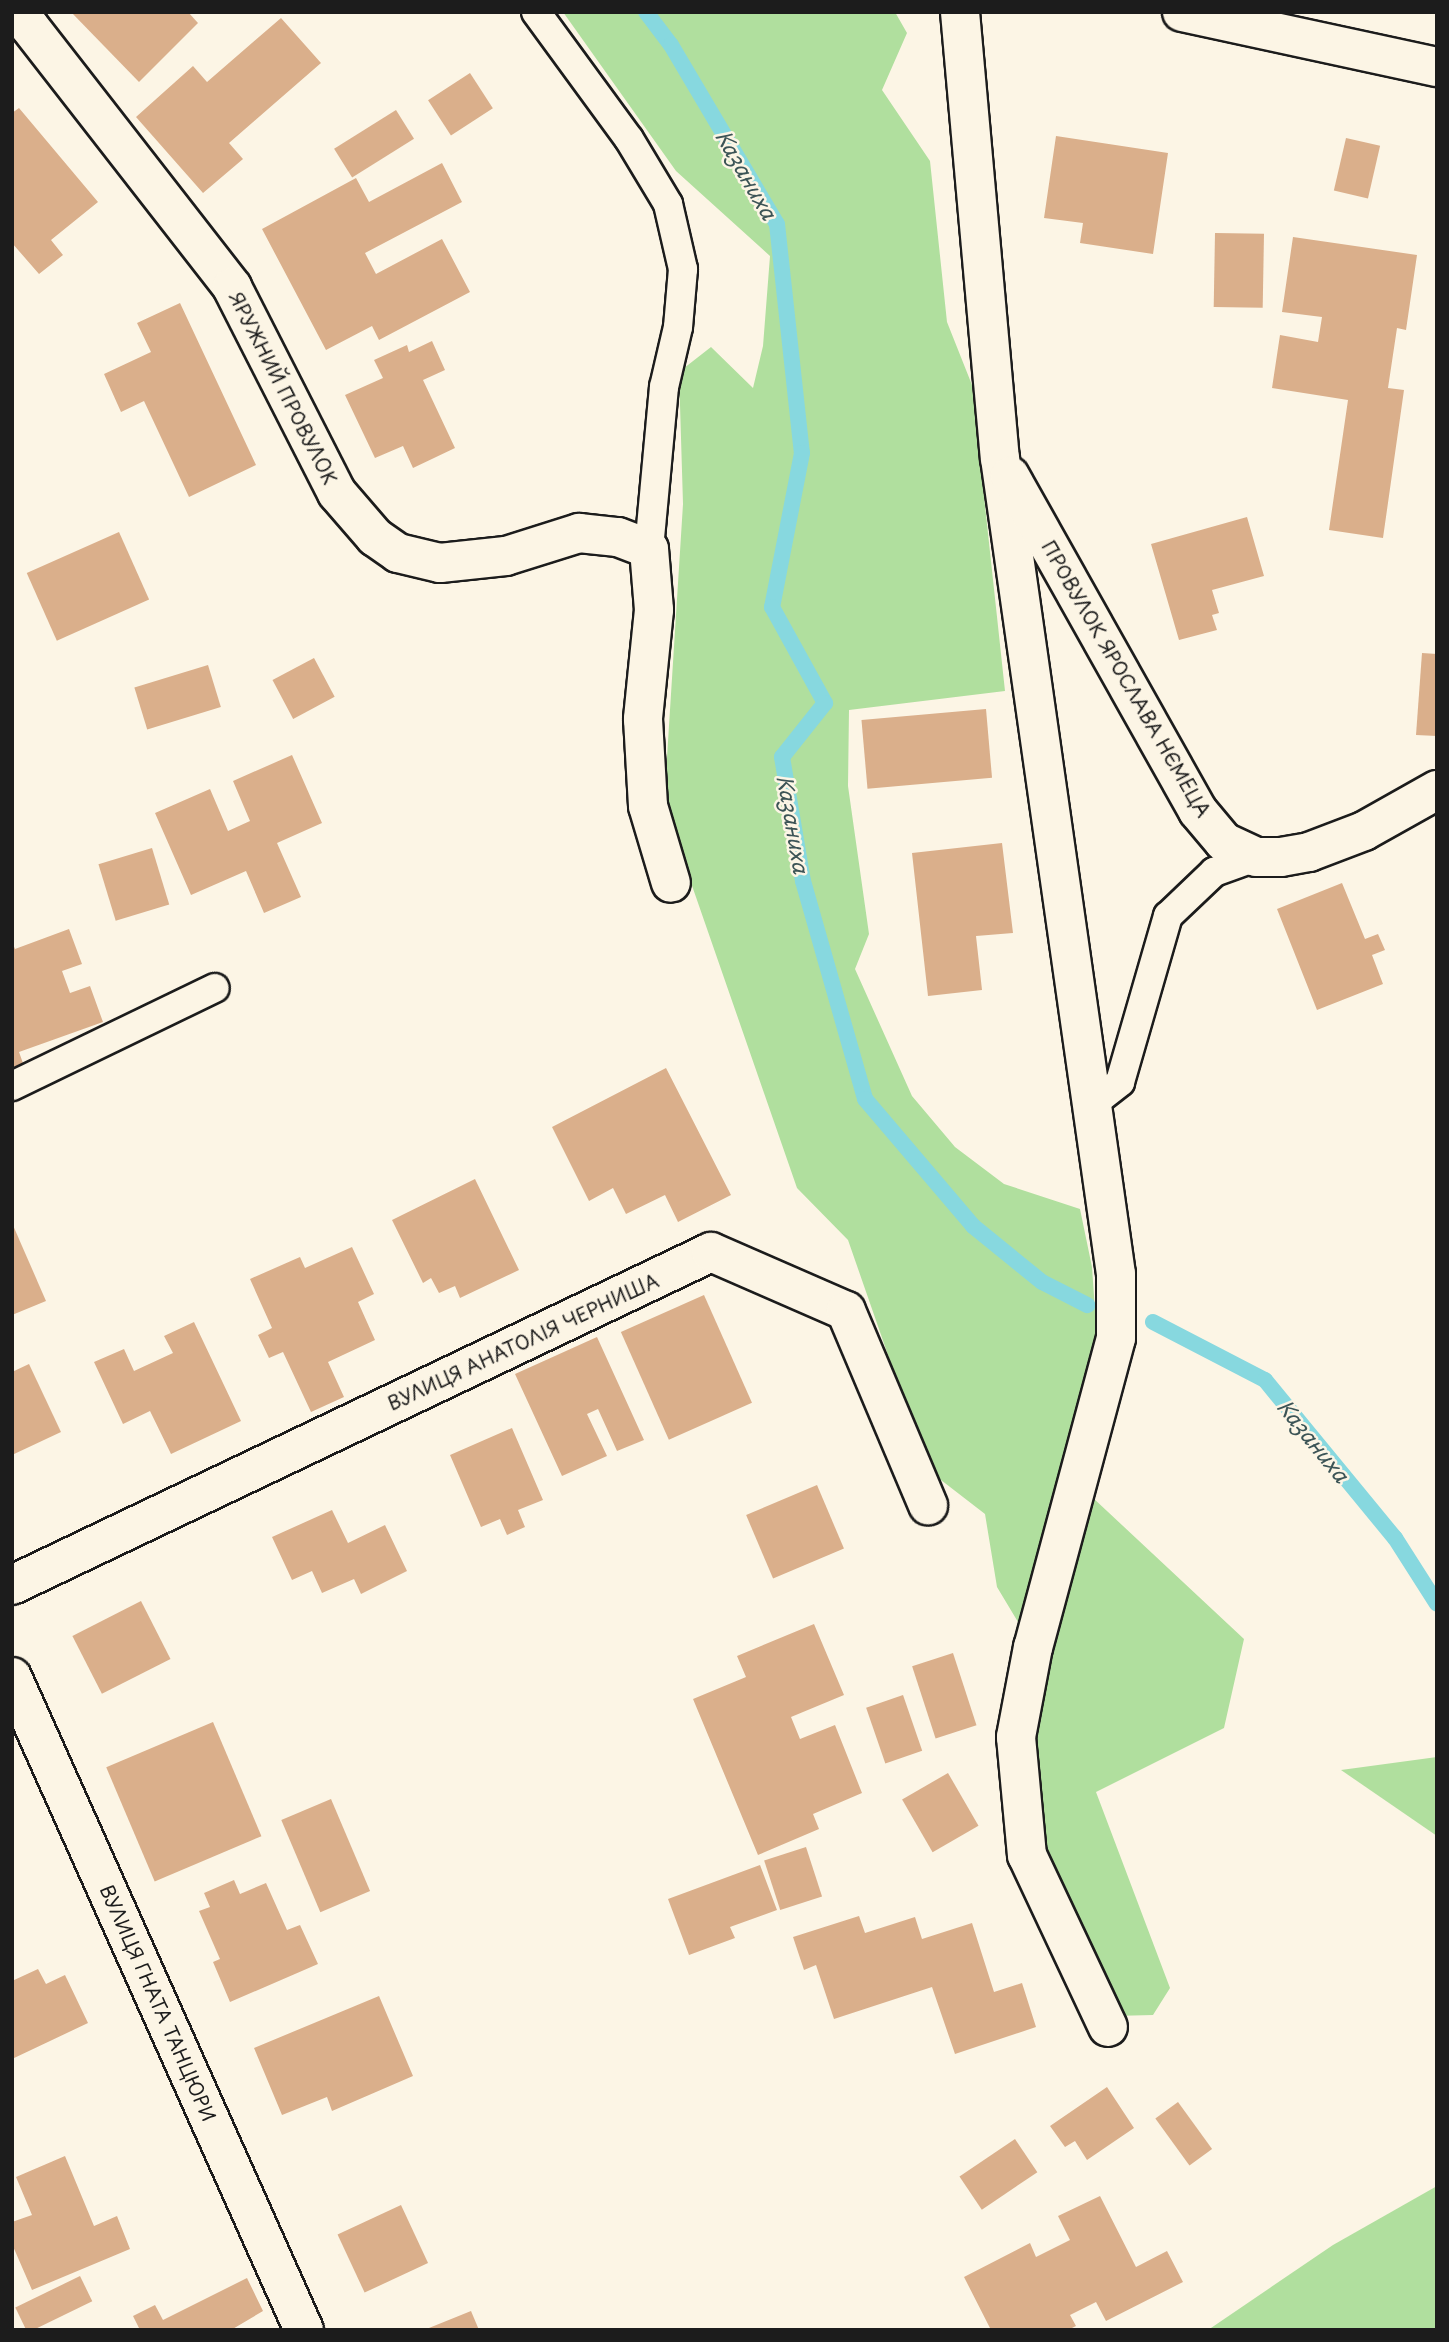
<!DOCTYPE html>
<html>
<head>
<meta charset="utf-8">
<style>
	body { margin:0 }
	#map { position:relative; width:1449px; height:2342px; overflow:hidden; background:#fcf5e5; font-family:"Playpen Sans",sans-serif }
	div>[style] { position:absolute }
	.green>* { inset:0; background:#b0df9e }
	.stream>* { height:16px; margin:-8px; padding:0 8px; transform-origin:8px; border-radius:8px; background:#87d8df }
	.building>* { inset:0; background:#daaf8b; transform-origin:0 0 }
	.roads { filter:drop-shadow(2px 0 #1c1c1c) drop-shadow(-2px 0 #1c1c1c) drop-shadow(0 2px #1c1c1c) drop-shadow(0 -2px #1c1c1c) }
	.service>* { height:28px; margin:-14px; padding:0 14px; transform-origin:14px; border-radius:14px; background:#fcf5e5 }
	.minor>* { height:38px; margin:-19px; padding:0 19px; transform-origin:19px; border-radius:19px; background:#fcf5e5 }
	.tertiary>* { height:38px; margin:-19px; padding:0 19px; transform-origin:19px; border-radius:19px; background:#fcf5e5 }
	span { translate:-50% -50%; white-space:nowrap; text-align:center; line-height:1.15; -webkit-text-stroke:5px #fcf5e5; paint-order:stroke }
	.street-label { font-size:19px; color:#1c1c1c }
	.water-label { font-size:21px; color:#3c5456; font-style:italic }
	.frame { position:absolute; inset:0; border:14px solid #1c1c1c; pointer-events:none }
</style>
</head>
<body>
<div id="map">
	<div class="green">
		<div style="clip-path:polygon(563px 12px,895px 12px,907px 33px,882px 90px,930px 161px,947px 322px,972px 385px,1005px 691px,849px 710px,848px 786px,869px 934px,855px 969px,912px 1096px,955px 1147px,1004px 1184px,1080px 1209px,1092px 1267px,1098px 1353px,1077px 1483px,1244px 1639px,1224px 1728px,1096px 1792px,1170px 1988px,1153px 2015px,1113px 2016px,1027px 1855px,1033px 1647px,997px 1587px,985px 1514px,928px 1470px,848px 1240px,797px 1188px,664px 805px,683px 504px,679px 372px,711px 347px,753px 388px,763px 346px,770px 256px,676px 171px)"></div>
		<div style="clip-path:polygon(1437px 1757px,1437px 1836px,1341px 1770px)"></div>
		<div style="clip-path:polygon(1437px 2186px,1437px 2330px,1208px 2330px,1333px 2245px)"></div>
	</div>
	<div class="stream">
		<div style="left:646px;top:12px;width:41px;rotate:52.9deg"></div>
		<div style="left:671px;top:45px;width:208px;rotate:59.4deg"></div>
		<div style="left:777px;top:224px;width:230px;rotate:83.8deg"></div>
		<div style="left:802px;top:453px;width:157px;rotate:101deg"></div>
		<div style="left:772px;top:607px;width:110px;rotate:61.1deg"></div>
		<div style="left:825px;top:703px;width:69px;rotate:128.5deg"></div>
		<div style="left:782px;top:757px;width:126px;rotate:80.4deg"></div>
		<div style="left:803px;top:881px;width:227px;rotate:74.1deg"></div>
		<div style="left:865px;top:1099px;width:167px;rotate:49.6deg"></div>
		<div style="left:973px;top:1226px;width:89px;rotate:39.1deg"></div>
		<div style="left:1042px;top:1282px;width:51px;rotate:27.1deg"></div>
		<div style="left:1153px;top:1322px;width:126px;rotate:27.4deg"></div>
		<div style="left:1265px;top:1380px;width:205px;rotate:50.6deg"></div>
		<div style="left:1395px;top:1538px;width:78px;rotate:57.5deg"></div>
	</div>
	<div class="building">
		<div style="clip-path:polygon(71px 12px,188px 12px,198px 23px,139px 82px)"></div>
		<div style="clip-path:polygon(281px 18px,321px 63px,229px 143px,243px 159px,203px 193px,136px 117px,193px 66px,207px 82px)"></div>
		<div style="left:470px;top:73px;width:42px;height:50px;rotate:57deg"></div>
		<div style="clip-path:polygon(19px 108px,98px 202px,51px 240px,63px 255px,39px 274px,12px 243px,12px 113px)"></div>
		<div style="left:396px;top:110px;width:34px;height:73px;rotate:58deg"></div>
		<div style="clip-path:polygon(1056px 136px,1168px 153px,1153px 254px,1080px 243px,1083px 223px,1044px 218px)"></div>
		<div style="left:1346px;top:138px;width:35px;height:54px;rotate:13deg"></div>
		<div style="clip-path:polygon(442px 163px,462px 202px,365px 253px,376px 274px,442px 239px,470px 292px,379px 340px,372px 326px,326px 350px,262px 229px,356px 178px,369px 202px)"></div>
		<div style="left:1215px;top:233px;width:49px;height:74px;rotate:1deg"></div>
		<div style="clip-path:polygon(1293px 237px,1417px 255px,1406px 330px,1397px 328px,1388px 388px,1404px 390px,1383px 538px,1329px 530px,1348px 400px,1272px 388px,1280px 335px,1318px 342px,1322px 317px,1282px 312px)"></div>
		<div style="clip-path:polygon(180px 303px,256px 465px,189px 497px,144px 401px,121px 412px,104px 374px,151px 352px,137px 323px)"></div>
		<div style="clip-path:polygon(432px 341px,445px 370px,423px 380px,455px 448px,413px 468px,403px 446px,375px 458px,345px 395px,383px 378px,374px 360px,407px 345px,409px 352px)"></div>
		<div style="clip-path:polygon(1247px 517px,1264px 576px,1212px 590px,1219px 613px,1212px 615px,1217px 630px,1179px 640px,1151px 544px)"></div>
		<div style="left:119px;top:532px;width:74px;height:101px;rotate:66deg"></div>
		<div style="clip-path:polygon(1422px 653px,1437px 654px,1437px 736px,1416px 735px)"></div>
		<div style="left:314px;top:658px;width:44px;height:47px;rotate:62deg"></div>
		<div style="left:208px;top:665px;width:44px;height:77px;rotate:73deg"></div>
		<div style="left:986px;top:709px;width:69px;height:125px;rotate:85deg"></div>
		<div style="clip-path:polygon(292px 755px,322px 823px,277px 843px,301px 897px,264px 913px,246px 871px,191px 895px,155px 813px,210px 789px,228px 831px,250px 821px,233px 781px)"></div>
		<div style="clip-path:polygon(1002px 843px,1013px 933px,976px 936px,982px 990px,928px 996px,912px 853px)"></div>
		<div style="left:152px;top:848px;width:59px;height:56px;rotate:73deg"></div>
		<div style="clip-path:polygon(1342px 883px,1365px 939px,1378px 934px,1385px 950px,1372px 955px,1383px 984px,1317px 1010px,1277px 909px)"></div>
		<div style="clip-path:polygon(69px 929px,82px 964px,62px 971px,70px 993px,90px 986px,103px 1022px,19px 1052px,24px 1066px,12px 1070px,12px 942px,15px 949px)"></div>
		<div style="clip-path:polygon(666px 1068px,731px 1195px,678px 1222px,665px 1195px,626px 1214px,613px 1188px,589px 1201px,552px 1127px)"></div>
		<div style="clip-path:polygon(475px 1179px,519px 1270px,460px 1298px,455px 1286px,439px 1293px,431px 1278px,423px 1283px,392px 1220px)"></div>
		<div style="clip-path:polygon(12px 1223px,46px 1301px,12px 1315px)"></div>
		<div style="clip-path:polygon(352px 1247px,374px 1294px,358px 1302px,375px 1340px,328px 1362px,344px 1397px,311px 1412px,283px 1352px,269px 1358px,258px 1335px,272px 1328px,250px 1279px,300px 1257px,305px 1268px)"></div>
		<div style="left:704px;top:1295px;width:118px;height:91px;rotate:66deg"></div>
		<div style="clip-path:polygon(194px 1322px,241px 1421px,171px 1454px,150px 1411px,123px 1424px,94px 1362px,124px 1349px,134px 1371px,173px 1353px,164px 1336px)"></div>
		<div style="clip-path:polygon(597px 1337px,644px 1440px,617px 1451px,598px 1409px,587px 1414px,607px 1456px,562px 1476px,515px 1374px)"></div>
		<div style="clip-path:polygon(29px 1364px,61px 1432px,12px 1455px,12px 1372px)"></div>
		<div style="clip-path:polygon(512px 1428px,543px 1500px,518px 1510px,525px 1527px,507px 1535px,500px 1519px,481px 1527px,450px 1455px)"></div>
		<div style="left:817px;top:1485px;width:69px;height:77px;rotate:67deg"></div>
		<div style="clip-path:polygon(332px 1510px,348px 1543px,385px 1525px,407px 1571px,361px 1594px,354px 1579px,322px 1593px,312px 1571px,292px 1580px,272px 1537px)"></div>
		<div style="left:141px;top:1601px;width:65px;height:77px;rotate:63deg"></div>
		<div style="clip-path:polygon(814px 1624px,844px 1695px,791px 1717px,800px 1739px,835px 1725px,862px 1793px,813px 1814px,819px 1829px,758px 1855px,693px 1699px,746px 1677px,737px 1656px)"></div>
		<div style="left:953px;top:1653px;width:76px;height:43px;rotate:72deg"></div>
		<div style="left:903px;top:1695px;width:59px;height:39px;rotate:71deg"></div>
		<div style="left:213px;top:1722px;width:124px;height:116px;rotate:67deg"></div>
		<div style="left:948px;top:1773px;width:61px;height:53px;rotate:60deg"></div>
		<div style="left:331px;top:1799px;width:100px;height:54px;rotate:67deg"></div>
		<div style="left:806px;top:1847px;width:52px;height:44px;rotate:72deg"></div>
		<div style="clip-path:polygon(760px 1865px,777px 1910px,730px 1927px,735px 1938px,689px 1955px,668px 1899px)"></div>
		<div style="clip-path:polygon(234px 1880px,240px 1894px,266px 1883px,287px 1930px,300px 1925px,318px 1964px,230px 2002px,213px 1962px,220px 1959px,199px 1911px,210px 1907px,204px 1893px)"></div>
		<div style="clip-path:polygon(859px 1916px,865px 1933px,915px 1917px,922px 1939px,972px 1923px,994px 1992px,1022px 1983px,1036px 2027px,955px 2054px,932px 1987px,834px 2019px,816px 1965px,804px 1970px,793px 1937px)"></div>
		<div style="clip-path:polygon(38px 1969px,46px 1984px,65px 1975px,88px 2023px,12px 2059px,12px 1981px)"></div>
		<div style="clip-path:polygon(379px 1996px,413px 2076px,332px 2111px,327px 2097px,282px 2115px,254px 2048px)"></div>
		<div style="clip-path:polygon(1107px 2087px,1134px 2128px,1087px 2160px,1075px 2141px,1065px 2147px,1050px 2126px)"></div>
		<div style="left:1178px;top:2102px;width:58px;height:28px;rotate:54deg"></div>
		<div style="left:1015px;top:2139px;width:40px;height:67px;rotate:56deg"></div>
		<div style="clip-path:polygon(65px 2156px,94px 2226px,117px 2216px,130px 2249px,32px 2290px,12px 2244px,12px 2222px,32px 2215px,16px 2177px)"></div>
		<div style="clip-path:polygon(1100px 2196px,1136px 2267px,1167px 2251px,1183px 2282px,1106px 2321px,1096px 2302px,1070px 2315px,1076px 2326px,1068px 2330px,991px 2330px,964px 2277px,1030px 2243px,1036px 2257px,1070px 2240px,1058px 2216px)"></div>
		<div style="left:401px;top:2205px;width:64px;height:70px;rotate:65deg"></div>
		<div style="left:80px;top:2276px;width:28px;height:72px;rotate:64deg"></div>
		<div style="clip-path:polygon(247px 2278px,263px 2311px,231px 2330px,140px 2330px,133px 2316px,155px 2305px,163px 2320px)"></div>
		<div style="clip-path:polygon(471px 2311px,479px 2330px,424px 2330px)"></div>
	</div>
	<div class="roads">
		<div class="service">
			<div style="left:536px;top:12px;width:157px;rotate:53.8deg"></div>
			<div style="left:629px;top:139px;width:76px;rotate:59deg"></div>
			<div style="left:668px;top:204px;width:67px;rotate:77deg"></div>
			<div style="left:683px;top:269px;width:58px;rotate:94.9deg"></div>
			<div style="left:678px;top:327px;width:62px;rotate:103.1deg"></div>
			<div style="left:664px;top:387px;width:163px;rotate:95.3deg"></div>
			<div style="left:12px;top:1086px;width:225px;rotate:-25.8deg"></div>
			<div style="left:1091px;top:1105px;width:37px;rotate:-38deg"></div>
			<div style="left:1120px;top:1082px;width:173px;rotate:-73.9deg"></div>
			<div style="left:1168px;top:916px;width:64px;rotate:-43.7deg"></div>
			<div style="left:1214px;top:872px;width:45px;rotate:-19.7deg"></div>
		</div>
		<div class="minor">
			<div style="left:15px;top:12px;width:20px;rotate:45deg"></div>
			<div style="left:29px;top:26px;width:331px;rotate:52.1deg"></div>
			<div style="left:232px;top:287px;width:231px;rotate:63deg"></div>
			<div style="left:337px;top:493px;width:58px;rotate:49.2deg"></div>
			<div style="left:375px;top:537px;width:28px;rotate:35deg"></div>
			<div style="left:398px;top:553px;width:43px;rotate:13.4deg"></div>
			<div style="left:440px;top:563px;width:66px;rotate:-6.1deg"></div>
			<div style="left:506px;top:556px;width:77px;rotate:-17.5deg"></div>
			<div style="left:579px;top:533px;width:39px;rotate:6deg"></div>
			<div style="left:618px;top:537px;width:33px;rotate:21deg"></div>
			<div style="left:649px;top:549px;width:61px;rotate:85.3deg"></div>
			<div style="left:654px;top:610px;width:110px;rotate:95.8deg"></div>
			<div style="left:643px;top:719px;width:87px;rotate:86.7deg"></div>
			<div style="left:648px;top:806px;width:80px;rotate:73.4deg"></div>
			<div style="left:960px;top:12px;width:448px;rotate:84.9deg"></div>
			<div style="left:1000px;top:458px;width:824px;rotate:81.91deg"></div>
			<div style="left:1116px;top:1274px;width:64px;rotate:90deg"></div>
			<div style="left:1116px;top:1338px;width:320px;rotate:105deg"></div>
			<div style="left:1033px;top:1647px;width:92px;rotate:100.7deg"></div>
			<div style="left:1016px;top:1737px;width:119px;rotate:84.7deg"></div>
			<div style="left:1027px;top:1855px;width:190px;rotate:64.8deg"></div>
			<div style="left:1010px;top:476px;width:384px;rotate:60.7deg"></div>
			<div style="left:1198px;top:811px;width:40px;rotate:50deg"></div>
			<div style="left:1224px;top:842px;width:35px;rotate:25deg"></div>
			<div style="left:1256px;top:857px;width:25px"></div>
			<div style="left:1281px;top:857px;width:28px;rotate:-10deg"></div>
			<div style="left:1309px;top:852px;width:59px;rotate:-20.9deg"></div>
			<div style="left:1364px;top:831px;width:84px;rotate:-29.3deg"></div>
			<div style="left:12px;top:1585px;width:774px;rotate:-25.47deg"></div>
			<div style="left:711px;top:1252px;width:147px;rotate:23.6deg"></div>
			<div style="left:846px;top:1311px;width:211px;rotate:67.1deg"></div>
			<div style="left:12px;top:1677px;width:715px;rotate:65.91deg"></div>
		</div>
		<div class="tertiary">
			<div style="left:1182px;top:12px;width:261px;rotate:12.2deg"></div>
		</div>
	</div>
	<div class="street-label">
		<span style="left:283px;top:388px;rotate:63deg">ЯРУЖНИЙ ПРОВУЛОК</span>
		<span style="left:1126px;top:679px;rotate:60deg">ПРОВУЛОК ЯРОСЛАВА НЄМЕЦА</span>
		<span style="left:523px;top:1342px;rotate:-25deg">ВУЛИЦЯ АНАТОЛІЯ ЧЕРНИША</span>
		<span style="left:158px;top:2003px;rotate:66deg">ВУЛИЦЯ ГНАТА ТАНЦЮРИ</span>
	</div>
	<div class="water-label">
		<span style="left:747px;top:174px;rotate:60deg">Казаниха</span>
		<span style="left:794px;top:824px;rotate:80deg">Казаниха</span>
		<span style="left:1314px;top:1440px;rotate:51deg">Казаниха</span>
	</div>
	<div class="frame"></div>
</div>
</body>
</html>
